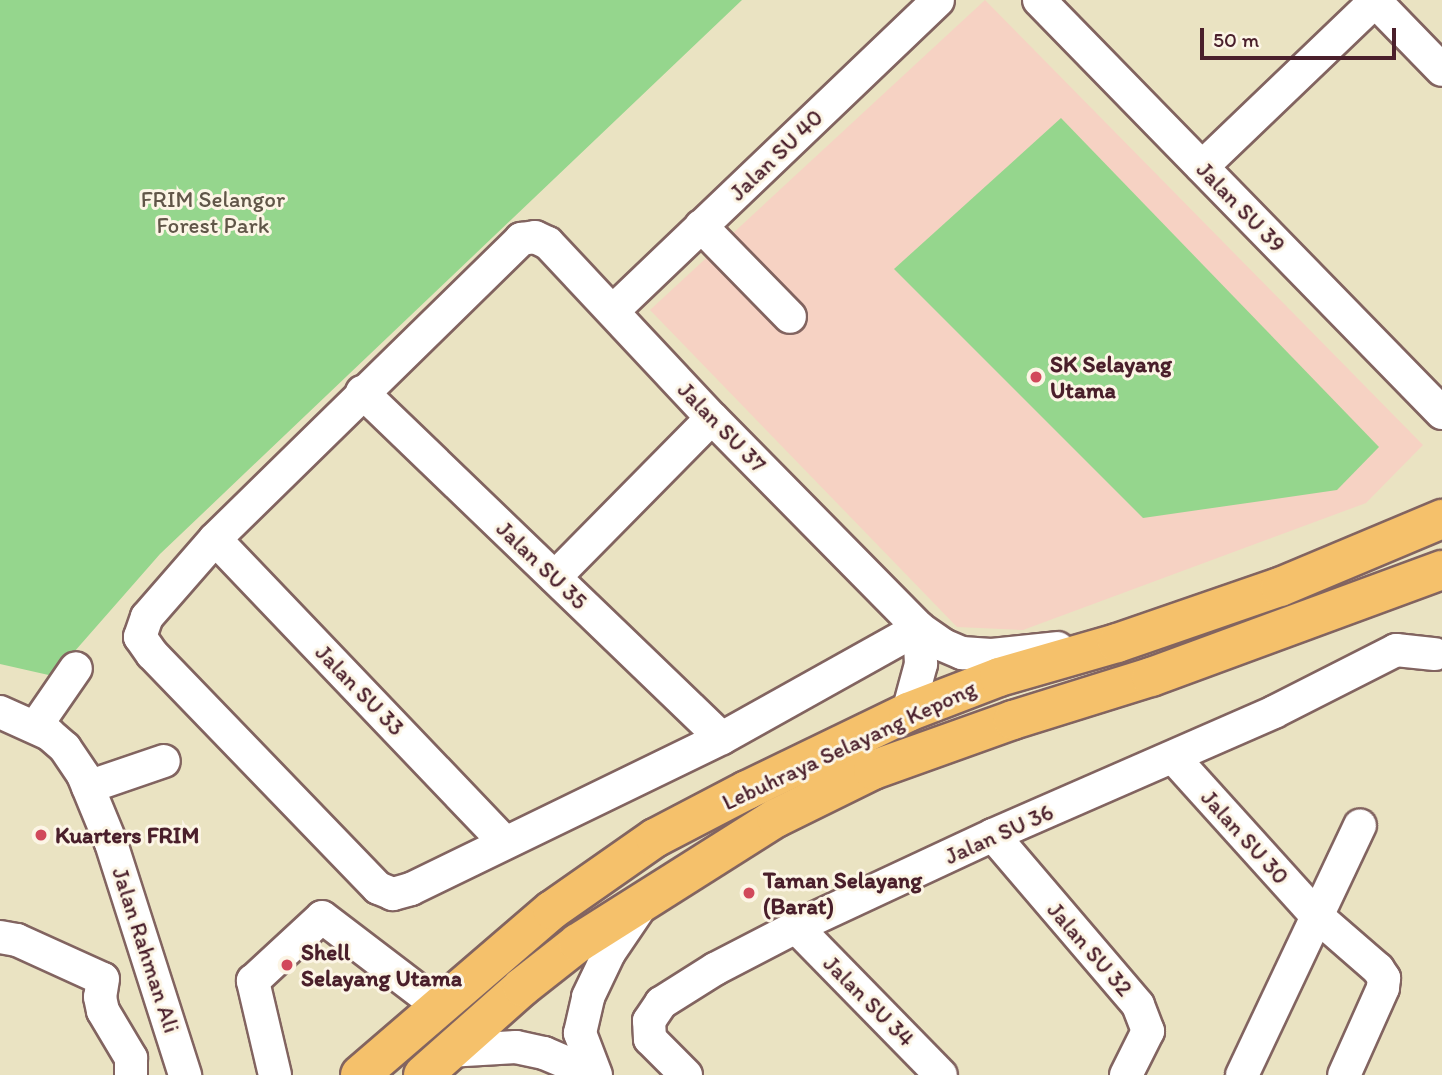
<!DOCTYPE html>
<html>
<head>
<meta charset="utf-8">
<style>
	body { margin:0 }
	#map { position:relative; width:1442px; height:1075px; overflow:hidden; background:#eae3c2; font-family:Itim,sans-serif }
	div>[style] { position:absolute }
	.built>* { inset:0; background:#f6d2c3 }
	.green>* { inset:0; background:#95d68d }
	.roads { filter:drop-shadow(2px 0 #826460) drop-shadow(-2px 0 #826460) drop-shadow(0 2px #826460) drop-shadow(0 -2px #826460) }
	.minor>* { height:32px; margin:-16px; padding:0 16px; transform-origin:16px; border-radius:16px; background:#fff }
	.major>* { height:38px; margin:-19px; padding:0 19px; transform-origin:19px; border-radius:19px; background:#f5c16b }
	.dots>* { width:19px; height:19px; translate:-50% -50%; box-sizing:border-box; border:4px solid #fcf5e5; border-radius:50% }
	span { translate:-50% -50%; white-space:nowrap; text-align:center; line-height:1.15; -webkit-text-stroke:6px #fcf5e5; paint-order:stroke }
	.street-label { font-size:23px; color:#4a1f2b }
	.park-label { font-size:23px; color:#605648 }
	.poi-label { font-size:23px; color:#4a1f2b; font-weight:700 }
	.left { translate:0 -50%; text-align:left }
	.scale { position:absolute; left:1200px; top:28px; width:196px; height:32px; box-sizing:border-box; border:4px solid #4a1f2b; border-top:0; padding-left:9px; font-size:21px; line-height:24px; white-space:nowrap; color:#4a1f2b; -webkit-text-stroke:5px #fcf5e5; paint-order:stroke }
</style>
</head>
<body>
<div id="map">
	<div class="built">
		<div style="clip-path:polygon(985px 0,1423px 445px,1366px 503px,1023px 630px,957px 627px,650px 310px)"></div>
	</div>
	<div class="green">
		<div style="clip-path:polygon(0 0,742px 0,160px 554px,53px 676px,0 664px)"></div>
		<div style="clip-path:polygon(1061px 118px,1379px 447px,1337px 490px,1143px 518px,894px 269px)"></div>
	</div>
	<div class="roads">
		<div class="minor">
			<div style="left:1039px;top:0;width:577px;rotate:45.7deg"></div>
			<div style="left:1375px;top:1px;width:96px;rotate:45.8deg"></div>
			<div style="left:1202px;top:167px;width:241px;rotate:-43.8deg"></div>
			<div style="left:701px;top:226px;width:127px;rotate:45.6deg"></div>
			<div style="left:614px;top:310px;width:448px;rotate:-43.7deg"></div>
			<div style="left:362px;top:392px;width:499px;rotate:43.9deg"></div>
			<div style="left:215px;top:539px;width:418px;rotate:46.3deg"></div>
			<div style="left:555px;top:577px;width:223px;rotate:-45.4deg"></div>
			<div style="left:919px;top:628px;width:226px;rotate:150.8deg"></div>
			<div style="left:722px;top:738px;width:346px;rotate:154.1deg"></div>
			<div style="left:411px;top:889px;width:19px;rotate:164deg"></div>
			<div style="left:393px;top:894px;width:16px;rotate:-158deg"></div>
			<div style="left:378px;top:888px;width:325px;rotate:-134deg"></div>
			<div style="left:152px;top:654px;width:21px;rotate:-125deg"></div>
			<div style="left:140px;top:637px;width:21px;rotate:-71deg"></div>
			<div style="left:147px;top:617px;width:103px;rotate:-48.9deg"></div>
			<div style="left:215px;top:539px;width:429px;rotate:-44.4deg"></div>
			<div style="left:521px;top:239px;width:14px;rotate:-8deg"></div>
			<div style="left:535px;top:237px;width:14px;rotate:25deg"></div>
			<div style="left:548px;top:243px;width:240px;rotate:46.9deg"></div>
			<div style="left:712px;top:418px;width:295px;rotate:45.4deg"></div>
			<div style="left:919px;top:628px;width:29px;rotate:35deg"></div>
			<div style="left:943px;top:645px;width:21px;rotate:23deg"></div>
			<div style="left:962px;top:653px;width:29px;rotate:4deg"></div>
			<div style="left:991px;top:655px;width:67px;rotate:-6deg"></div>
			<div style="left:0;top:712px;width:54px;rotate:24.2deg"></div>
			<div style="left:49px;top:734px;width:21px;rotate:41deg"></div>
			<div style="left:65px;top:748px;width:32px;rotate:56deg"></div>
			<div style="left:83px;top:775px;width:74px;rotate:67.6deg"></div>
			<div style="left:111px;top:843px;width:244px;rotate:72.3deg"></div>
			<div style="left:908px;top:712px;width:50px;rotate:-74.8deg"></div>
			<div style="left:921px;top:664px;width:36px;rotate:-93deg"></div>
			<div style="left:36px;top:726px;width:70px;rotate:-55.4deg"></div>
			<div style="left:1174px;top:758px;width:213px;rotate:47.9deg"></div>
			<div style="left:1317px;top:916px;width:81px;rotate:41deg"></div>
			<div style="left:1378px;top:969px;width:11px;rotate:56deg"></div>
			<div style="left:1384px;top:978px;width:10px;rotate:96deg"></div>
			<div style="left:1383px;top:988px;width:95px;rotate:114.1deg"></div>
			<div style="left:88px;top:787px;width:80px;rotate:-18.9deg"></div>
			<div style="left:993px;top:835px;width:223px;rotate:49.5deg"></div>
			<div style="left:1138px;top:1005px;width:28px;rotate:69deg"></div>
			<div style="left:1148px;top:1031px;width:49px;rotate:116.6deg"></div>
			<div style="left:796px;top:927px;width:207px;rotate:45.6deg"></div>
			<div style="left:0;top:937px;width:17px;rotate:10deg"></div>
			<div style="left:17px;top:940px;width:94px;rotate:24.4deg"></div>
			<div style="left:103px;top:979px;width:18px;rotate:99deg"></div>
			<div style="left:100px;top:997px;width:14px;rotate:78deg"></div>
			<div style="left:103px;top:1011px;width:55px;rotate:59.2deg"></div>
			<div style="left:131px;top:1058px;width:17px;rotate:90deg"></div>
			<div style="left:448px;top:1051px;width:68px;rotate:-3.4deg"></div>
			<div style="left:516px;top:1047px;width:29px;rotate:12deg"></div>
			<div style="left:544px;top:1053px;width:33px;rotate:23deg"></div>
			<div style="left:574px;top:1066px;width:15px;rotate:37deg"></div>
			<div style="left:275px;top:1075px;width:97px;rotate:-103.2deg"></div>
			<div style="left:253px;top:981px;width:94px;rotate:-42.8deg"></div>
			<div style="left:322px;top:917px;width:148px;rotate:37.3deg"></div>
			<div style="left:596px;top:1075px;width:45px;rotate:-110.9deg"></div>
			<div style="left:580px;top:1033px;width:37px;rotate:-77deg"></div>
			<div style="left:588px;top:997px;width:49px;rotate:-64.5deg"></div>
			<div style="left:609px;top:953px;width:57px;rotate:-55.8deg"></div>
			<div style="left:686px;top:1075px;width:51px;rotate:-135deg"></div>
			<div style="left:650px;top:1039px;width:18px;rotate:-93deg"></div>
			<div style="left:649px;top:1021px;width:22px;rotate:-56deg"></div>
			<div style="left:661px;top:1003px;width:64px;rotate:-32.2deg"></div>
			<div style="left:715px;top:969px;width:91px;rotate:-27.4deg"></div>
			<div style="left:796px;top:927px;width:217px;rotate:-25deg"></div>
			<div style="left:993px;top:835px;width:307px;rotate:-23.6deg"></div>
			<div style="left:1274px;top:712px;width:137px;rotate:-26.9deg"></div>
			<div style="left:1396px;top:650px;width:39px;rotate:6deg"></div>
			<div style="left:1242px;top:1075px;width:276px;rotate:-64.7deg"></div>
		</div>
		<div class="major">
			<div style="left:360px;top:1075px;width:253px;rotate:-40.7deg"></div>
			<div style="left:552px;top:910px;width:126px;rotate:-35deg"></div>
			<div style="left:655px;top:838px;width:104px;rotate:-27.6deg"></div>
			<div style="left:747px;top:790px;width:179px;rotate:-25.8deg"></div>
			<div style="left:908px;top:712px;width:97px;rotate:-21deg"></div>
			<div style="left:999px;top:677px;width:123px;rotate:-16.1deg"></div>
			<div style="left:1117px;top:643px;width:172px;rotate:-19deg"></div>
			<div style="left:1280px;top:587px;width:176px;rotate:-22.8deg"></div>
			<div style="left:423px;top:1075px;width:132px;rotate:-41.6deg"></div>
			<div style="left:522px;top:987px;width:71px;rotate:-38.2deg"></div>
			<div style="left:578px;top:943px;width:234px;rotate:-32.3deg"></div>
			<div style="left:776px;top:818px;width:108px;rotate:-26.3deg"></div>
			<div style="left:873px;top:770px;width:149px;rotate:-19.7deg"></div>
			<div style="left:1013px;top:720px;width:145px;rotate:-17.3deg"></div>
			<div style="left:1151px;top:677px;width:310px;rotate:-20.2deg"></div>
		</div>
	</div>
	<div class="dots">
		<div style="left:1036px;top:377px;background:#d1495b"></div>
		<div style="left:41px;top:835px;background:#d1495b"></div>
		<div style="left:749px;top:893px;background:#d1495b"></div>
		<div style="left:287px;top:965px;background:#d1495b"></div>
	</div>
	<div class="street-label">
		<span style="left:776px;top:155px;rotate:-44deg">Jalan SU 40</span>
		<span style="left:1241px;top:207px;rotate:46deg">Jalan SU 39</span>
		<span style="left:722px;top:427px;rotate:46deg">Jalan SU 37</span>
		<span style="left:542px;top:565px;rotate:44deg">Jalan SU 35</span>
		<span style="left:360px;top:690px;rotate:46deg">Jalan SU 33</span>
		<span style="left:849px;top:745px;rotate:-25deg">Lebuhraya Selayang Kepong</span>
		<span style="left:999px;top:834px;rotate:-24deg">Jalan SU 36</span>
		<span style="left:1245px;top:837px;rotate:48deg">Jalan SU 30</span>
		<span style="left:1090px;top:949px;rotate:49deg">Jalan SU 32</span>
		<span style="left:146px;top:950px;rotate:72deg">Jalan Rahman Ali</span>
		<span style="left:869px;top:1001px;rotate:45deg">Jalan SU 34</span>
	</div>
	<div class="park-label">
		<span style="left:213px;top:212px">FRIM Selangor<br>Forest Park</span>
	</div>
	<div class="poi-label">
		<span class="left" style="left:1050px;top:377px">SK Selayang<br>Utama</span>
		<span class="left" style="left:55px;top:835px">Kuarters FRIM</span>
		<span class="left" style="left:763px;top:893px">Taman Selayang<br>(Barat)</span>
		<span class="left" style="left:301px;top:965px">Shell<br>Selayang Utama</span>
	</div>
	<div class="scale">50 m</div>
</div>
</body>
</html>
